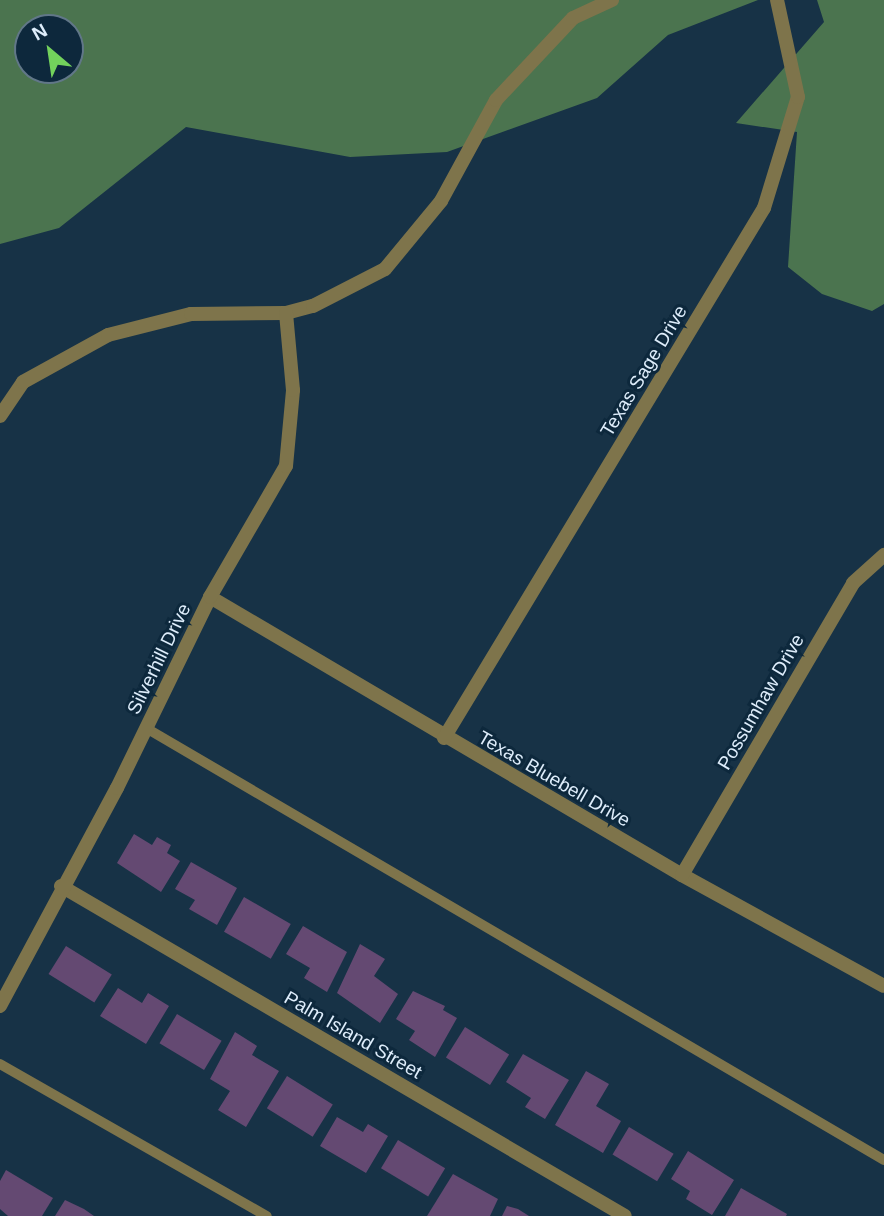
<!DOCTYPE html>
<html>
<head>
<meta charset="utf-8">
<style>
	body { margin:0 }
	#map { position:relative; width:884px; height:1216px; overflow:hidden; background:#173246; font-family:Helvetica,sans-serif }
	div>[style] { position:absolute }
	.forest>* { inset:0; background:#4b744f }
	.building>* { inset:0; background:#644972; transform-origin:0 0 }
	.service>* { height:10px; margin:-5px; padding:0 5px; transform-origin:5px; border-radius:5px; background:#7e744b }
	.minor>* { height:14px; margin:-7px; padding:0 7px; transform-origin:7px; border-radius:7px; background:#7e744b }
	span { translate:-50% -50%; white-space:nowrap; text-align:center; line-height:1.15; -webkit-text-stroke:6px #0d283c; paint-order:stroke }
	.street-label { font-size:19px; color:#deedfb }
	.north { position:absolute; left:14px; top:14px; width:70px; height:70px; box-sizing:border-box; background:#0d283c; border:2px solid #617788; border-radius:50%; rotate:331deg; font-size:19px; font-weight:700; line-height:28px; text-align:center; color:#deedfb }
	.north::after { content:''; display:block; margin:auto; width:24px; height:32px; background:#73d25c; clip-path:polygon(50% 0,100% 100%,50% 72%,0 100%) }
</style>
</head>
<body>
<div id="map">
	<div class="forest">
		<div style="clip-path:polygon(evenodd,0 0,758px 0,668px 35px,597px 98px,447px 152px,350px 157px,186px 127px,59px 228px,0 244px,0 0,28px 28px,70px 28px,70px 70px,28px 70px,28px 28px)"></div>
		<div style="clip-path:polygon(817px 0,884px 0,884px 304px,872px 311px,822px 294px,788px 267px,797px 132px,736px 123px,824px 22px)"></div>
	</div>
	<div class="building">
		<div style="clip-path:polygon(134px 834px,152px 845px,157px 837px,171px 845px,167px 853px,180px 861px,161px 892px,117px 863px)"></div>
		<div style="clip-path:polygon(191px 862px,237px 888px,217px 925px,189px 909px,195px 900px,175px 889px)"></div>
		<div style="left:244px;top:897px;width:54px;height:40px;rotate:30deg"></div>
		<div style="clip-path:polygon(303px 926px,347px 952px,327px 992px,304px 978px,310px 968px,286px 954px)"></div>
		<div style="clip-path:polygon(360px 944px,385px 959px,374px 976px,398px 994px,380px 1023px,337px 993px)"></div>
		<div style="left:66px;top:946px;width:54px;height:33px;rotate:32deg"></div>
		<div style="clip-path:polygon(118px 988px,142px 1003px,148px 993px,169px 1006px,146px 1044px,100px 1016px)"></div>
		<div style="clip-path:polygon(413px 991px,445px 1006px,443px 1010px,457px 1018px,435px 1057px,409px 1040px,415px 1031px,396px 1019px)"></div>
		<div style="left:177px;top:1014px;width:52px;height:34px;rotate:31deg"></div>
		<div style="left:465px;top:1027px;width:52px;height:36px;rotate:32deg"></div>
		<div style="clip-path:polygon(235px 1032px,257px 1046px,252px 1055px,279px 1071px,246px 1127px,218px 1110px,230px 1091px,210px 1079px)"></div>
		<div style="clip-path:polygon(523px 1054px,569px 1080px,545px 1119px,525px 1107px,531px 1098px,506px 1082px)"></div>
		<div style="clip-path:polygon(586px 1071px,609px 1084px,596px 1106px,621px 1121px,603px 1153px,555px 1125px)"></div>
		<div style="left:287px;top:1076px;width:54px;height:38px;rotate:32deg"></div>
		<div style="clip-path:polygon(337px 1117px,363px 1132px,368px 1124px,388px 1136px,366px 1173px,320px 1146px)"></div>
		<div style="left:629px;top:1127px;width:52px;height:32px;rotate:31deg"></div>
		<div style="left:398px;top:1140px;width:55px;height:33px;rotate:31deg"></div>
		<div style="clip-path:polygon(688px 1151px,734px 1180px,712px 1215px,686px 1199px,690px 1191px,671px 1179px)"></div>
		<div style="clip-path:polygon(6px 1170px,53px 1198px,42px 1216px,8px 1216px,0 1209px,0 1181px)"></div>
		<div style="clip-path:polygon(453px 1174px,498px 1199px,490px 1216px,427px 1216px)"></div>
		<div style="clip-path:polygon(741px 1188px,787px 1214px,786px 1216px,725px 1216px)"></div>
		<div style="clip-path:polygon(65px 1200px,84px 1209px,94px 1216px,55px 1216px)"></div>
		<div style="clip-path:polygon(507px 1206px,518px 1209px,529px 1216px,502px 1216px)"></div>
	</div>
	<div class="service">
		<div style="left:146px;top:728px;width:855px;rotate:30.34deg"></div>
		<div style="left:0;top:1064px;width:307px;rotate:29.7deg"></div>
	</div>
	<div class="minor">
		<div style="left:0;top:416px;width:41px;rotate:-55.9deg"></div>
		<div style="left:23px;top:382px;width:97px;rotate:-28.9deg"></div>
		<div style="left:108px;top:335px;width:86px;rotate:-14.2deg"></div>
		<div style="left:191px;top:314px;width:95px;rotate:-0.6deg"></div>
		<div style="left:286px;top:313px;width:28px;rotate:-15deg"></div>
		<div style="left:313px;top:306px;width:81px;rotate:-27.2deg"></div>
		<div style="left:385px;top:269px;width:88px;rotate:-50.5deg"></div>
		<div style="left:441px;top:201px;width:115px;rotate:-61.4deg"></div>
		<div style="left:496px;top:100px;width:112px;rotate:-46.8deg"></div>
		<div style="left:573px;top:18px;width:43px;rotate:-24.8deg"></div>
		<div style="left:210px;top:597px;width:548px;rotate:30.5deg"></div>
		<div style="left:682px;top:875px;width:230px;rotate:28.8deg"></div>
		<div style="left:444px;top:738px;width:619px;rotate:-58.88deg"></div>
		<div style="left:764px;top:208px;width:116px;rotate:-73deg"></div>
		<div style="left:798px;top:97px;width:99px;rotate:-102.2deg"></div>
		<div style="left:682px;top:875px;width:338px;rotate:-59.6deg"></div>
		<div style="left:853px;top:583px;width:42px;rotate:-42.1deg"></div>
		<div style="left:61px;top:886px;width:653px;rotate:30.33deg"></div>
		<div style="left:0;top:1006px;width:247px;rotate:-61.8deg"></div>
		<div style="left:117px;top:788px;width:212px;rotate:-64deg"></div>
		<div style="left:210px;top:597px;width:151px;rotate:-59.9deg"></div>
		<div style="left:286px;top:466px;width:76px;rotate:-84.7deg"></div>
		<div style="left:293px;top:390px;width:77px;rotate:-95.2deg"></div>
	</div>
	<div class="street-label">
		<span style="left:644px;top:371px;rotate:-59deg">Texas Sage Drive</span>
		<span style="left:159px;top:659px;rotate:-64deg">Silverhill Drive</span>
		<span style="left:761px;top:702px;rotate:-60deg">Possumhaw Drive</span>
		<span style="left:554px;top:779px;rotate:30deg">Texas Bluebell Drive</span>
		<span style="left:353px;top:1035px;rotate:30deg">Palm Island Street</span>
	</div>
	<div class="north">N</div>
</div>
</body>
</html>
